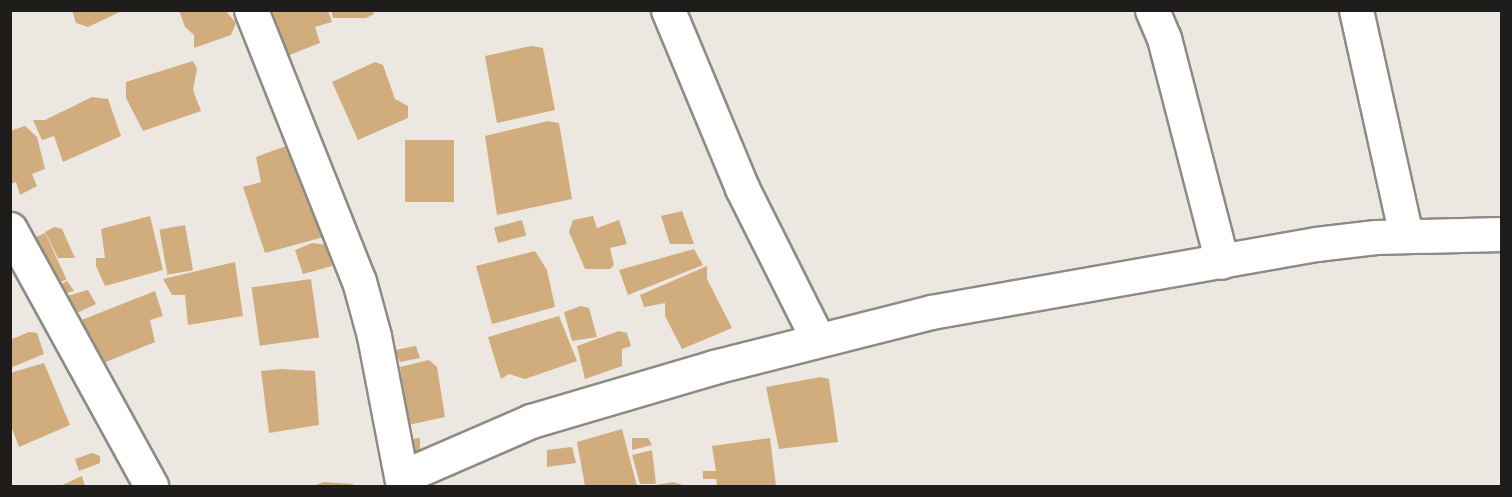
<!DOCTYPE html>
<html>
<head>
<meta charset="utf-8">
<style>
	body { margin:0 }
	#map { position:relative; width:1512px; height:497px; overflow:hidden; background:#ece7e1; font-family:"Space Grotesk",sans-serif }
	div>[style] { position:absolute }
	.building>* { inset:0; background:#d1ad7d; transform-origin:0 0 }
	.roads { filter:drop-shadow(2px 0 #8e8a84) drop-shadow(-2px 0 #8e8a84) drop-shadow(0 2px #8e8a84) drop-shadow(0 -2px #8e8a84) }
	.minor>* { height:33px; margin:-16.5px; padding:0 16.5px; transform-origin:16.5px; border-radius:16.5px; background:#fff }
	span { translate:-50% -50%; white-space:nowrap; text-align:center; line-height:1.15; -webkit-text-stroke:6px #ece7e1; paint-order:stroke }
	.frame { position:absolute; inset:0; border:12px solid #1f1d1b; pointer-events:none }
</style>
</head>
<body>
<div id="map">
	<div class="building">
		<div style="clip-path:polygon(72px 10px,124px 10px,88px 27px,76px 23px)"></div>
		<div style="clip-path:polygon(179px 10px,225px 10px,236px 23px,231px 35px,194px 48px,194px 35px,185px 27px)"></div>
		<div style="clip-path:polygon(280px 10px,328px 10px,332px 22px,315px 27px,320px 43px,287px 56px,269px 15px)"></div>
		<div style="clip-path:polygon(331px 10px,373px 10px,374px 14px,366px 18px,333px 18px)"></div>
		<div style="clip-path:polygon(531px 46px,543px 48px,555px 110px,497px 123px,485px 56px)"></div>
		<div style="clip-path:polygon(193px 61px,197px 69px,193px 90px,201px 111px,143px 131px,126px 98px,126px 82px)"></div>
		<div style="clip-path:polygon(375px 62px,383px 65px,395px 99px,408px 106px,408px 118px,358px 140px,332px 82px)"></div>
		<div style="clip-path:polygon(92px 97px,108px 99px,121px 136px,63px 162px,54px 136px,42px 140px,33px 120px,45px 120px)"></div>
		<div style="clip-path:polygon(548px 121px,559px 123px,572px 199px,497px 215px,485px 136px)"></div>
		<div style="clip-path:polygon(25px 126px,37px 137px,45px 169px,32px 174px,37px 186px,20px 195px,16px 182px,10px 184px,10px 131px)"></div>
		<div style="left:454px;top:140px;width:62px;height:49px;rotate:90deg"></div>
		<div style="clip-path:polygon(286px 146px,294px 149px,324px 237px,265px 253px,243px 187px,261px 182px,256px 157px)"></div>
		<div style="clip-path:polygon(682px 211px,694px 244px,670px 244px,661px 216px)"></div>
		<div style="clip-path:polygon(150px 216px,163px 270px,105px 286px,96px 266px,96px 258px,105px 258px,101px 229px)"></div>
		<div style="clip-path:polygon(593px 216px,597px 228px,619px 220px,627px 244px,610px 248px,614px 265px,610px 269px,585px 269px,569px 232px,573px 220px)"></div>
		<div style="left:522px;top:220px;width:16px;height:29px;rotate:75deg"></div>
		<div style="left:185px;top:225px;width:46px;height:26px;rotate:80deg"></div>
		<div style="clip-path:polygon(54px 227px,62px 229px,75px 258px,58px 258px,45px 232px)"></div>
		<div style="left:45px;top:233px;width:51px;height:16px;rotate:65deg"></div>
		<div style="clip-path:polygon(312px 243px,327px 245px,332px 266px,303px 274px,295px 250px)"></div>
		<div style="clip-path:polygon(694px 249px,703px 265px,628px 295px,619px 270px)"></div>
		<div style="clip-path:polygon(535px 251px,547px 270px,555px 307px,492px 324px,476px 266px)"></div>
		<div style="clip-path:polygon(235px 262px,243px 316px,188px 325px,185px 295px,172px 295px,163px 279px)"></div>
		<div style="clip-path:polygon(707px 266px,707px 279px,732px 328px,682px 349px,665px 316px,665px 303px,644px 307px,640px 295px)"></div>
		<div style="left:311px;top:279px;width:59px;height:60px;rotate:82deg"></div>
		<div style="clip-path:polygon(67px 281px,74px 291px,58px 295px,54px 288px)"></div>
		<div style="clip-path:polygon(88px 290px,96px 304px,79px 312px,63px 308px,67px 296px)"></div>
		<div style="clip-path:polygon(155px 291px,163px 316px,150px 320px,155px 342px,96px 366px,79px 337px,79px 321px)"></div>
		<div style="clip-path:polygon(581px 306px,589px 308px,597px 337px,572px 341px,564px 312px)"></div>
		<div style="clip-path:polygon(559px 316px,577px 361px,525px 379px,509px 374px,501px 379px,488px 337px)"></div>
		<div style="clip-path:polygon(619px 331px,627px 333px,631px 346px,622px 349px,622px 366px,585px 379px,577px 346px)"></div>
		<div style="clip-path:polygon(29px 332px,37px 333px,44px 354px,10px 368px,10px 340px)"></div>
		<div style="clip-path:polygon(416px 346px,420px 358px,400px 362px,395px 350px)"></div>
		<div style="clip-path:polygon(429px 360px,437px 367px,445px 417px,408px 425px,400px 367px)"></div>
		<div style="clip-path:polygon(44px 363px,70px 425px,19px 447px,10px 423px,10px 373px)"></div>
		<div style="clip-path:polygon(281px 369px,315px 371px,319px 425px,269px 433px,261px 371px)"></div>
		<div style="clip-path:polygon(821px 377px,829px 379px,838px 442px,779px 449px,766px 387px)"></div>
		<div style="clip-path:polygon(622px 429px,637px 486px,585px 486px,577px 442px)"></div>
		<div style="clip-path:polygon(420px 438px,420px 454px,408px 459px,404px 440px)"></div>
		<div style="clip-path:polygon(632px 438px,648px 438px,652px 445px,632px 450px)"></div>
		<div style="clip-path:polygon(770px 438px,776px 486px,717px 486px,716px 479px,703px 479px,703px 471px,716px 471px,712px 446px)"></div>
		<div style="clip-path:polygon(572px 447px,576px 463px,547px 467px,547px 450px)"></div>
		<div style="clip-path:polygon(652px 450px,656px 484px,640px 484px,632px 455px)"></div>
		<div style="clip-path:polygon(92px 453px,100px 456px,100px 463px,79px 471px,75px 459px)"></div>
		<div style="clip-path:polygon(82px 476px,85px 486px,60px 486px)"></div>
		<div style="clip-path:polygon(324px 482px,353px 484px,353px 486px,312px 486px)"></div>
		<div style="clip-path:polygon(673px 482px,686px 486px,657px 486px,657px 485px)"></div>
	</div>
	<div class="roads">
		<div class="minor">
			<div style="left:251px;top:10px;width:292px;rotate:68.3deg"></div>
			<div style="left:359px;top:281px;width:57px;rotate:74.7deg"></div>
			<div style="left:374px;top:336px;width:153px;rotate:79.1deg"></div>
			<div style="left:668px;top:10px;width:193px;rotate:67.4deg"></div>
			<div style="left:742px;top:188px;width:170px;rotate:63.4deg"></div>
			<div style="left:1152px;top:10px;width:30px;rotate:67deg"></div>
			<div style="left:1164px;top:38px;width:231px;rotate:75.5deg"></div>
			<div style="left:1356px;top:10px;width:231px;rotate:77.5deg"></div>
			<div style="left:10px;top:229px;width:293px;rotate:61.2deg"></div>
			<div style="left:402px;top:477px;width:141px;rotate:-23.5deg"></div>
			<div style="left:531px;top:421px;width:191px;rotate:-16.4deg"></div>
			<div style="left:714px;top:367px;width:224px;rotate:-14.2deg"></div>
			<div style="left:931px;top:312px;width:391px;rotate:-10deg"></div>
			<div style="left:1316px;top:244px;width:60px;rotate:-6.7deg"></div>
			<div style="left:1376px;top:237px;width:126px;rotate:-1.4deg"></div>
		</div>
	</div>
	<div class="frame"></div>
</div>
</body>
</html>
